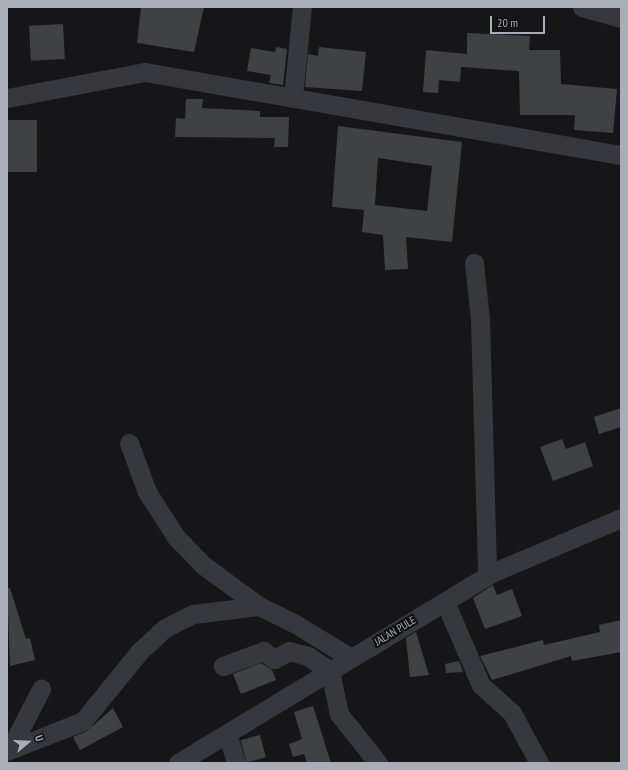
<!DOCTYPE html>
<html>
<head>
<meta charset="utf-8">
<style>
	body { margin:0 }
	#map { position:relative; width:628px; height:770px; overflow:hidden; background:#161618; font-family:"PT Sans Narrow",sans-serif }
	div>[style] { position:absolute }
	.building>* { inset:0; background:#404145; transform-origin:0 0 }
	.minor>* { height:19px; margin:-9.5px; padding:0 9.5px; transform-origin:9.5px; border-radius:9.5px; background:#37383d }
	span { translate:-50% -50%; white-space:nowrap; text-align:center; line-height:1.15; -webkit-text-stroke:4px #111113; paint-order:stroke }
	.street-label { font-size:11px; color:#a8adb8 }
	.frame { position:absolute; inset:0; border:8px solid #a8adb8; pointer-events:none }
	.north { position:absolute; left:8px; top:722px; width:40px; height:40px; -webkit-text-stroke:3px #111113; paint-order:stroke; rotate:71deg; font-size:11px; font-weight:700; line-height:16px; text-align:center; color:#a8adb8 }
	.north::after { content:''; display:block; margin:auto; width:14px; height:18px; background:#a8adb8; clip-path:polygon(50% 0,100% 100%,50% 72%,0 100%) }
	.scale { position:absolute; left:490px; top:16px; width:55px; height:18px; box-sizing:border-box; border:2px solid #a8adb8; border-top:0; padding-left:5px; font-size:12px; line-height:14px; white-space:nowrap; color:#a8adb8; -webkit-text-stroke:3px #111113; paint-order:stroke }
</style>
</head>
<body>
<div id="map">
	<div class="building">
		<div style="clip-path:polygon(141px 7px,204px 7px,194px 52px,137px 43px)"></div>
		<div style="left:63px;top:24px;width:35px;height:34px;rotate:87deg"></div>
		<div style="clip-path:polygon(467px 33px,530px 36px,529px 50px,560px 50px,561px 84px,617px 89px,613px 133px,574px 130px,575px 115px,520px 115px,519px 71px,461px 67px,460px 82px,439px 80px,438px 93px,423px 92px,426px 50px,467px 54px)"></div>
		<div style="clip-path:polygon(276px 47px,287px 49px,283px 85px,269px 83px,271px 75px,247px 71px,251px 48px,275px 52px)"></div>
		<div style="clip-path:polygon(319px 47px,366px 52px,362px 91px,305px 87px,308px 54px,318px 56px)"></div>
		<div style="clip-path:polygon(186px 99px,203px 99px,202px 108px,260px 111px,260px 117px,289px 117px,288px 147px,274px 147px,275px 138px,175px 137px,176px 118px,185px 119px)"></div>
		<div style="left:7px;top:120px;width:30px;height:52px"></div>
		<div style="clip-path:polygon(evenodd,338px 126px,462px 142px,452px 242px,406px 237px,408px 269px,385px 270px,383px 235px,362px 232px,364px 210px,332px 207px,338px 126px,378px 158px,432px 166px,427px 211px,375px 205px,378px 158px)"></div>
		<div style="clip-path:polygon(621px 408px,621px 427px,599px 434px,594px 417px)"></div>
		<div style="clip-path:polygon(562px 439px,566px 449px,585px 442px,593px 466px,553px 481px,540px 447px)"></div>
		<div style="clip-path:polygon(493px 585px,497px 595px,512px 589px,522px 616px,485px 629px,473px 598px)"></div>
		<div style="clip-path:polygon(7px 588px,10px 588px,26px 639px,30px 638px,35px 660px,10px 666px)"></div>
		<div style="clip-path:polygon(621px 620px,621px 652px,572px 661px,571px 656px,492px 680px,480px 656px,543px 640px,544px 645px,600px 632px,599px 625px)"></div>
		<div style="clip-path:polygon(416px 632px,429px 675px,410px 677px,406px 638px)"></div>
		<div style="clip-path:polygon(459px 661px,463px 672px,446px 673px,445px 664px)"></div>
		<div style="clip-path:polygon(261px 663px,272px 670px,276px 680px,241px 694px,233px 674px)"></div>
		<div style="clip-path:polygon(313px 706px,331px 763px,307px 763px,304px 754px,293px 757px,289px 744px,302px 739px,294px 712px)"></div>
		<div style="clip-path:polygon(113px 708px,123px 727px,80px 750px,73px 737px,87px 731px)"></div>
		<div style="left:260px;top:735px;width:23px;height:20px;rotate:75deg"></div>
	</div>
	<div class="minor">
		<div style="left:582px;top:7px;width:41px;rotate:15.8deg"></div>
		<div style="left:7px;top:98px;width:140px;rotate:-10.7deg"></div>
		<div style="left:145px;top:72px;width:483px;rotate:9.9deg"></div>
		<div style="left:293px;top:98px;width:91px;rotate:-84.4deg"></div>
		<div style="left:474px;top:263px;width:56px;rotate:83.9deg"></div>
		<div style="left:480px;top:319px;width:257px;rotate:88.4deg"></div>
		<div style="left:129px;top:443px;width:52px;rotate:69.8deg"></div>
		<div style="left:147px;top:492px;width:54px;rotate:57.2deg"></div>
		<div style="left:176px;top:537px;width:39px;rotate:46deg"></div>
		<div style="left:203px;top:565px;width:69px;rotate:36.2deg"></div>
		<div style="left:445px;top:602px;width:90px;rotate:66.6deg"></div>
		<div style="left:481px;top:685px;width:42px;rotate:42.1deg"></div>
		<div style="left:512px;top:713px;width:57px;rotate:61.6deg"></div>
		<div style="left:223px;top:666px;width:43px;rotate:-20.6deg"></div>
		<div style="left:263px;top:651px;width:14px;rotate:36deg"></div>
		<div style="left:274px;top:659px;width:17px;rotate:-28deg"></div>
		<div style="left:289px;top:651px;width:20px;rotate:15deg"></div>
		<div style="left:308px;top:656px;width:27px;rotate:34deg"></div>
		<div style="left:330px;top:671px;width:44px;rotate:78.2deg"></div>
		<div style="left:339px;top:714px;width:63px;rotate:51.5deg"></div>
		<div style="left:227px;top:733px;width:31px;rotate:73deg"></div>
		<div style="left:10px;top:749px;width:68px;rotate:-62.7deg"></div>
		<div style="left:7px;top:751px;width:82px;rotate:-21.5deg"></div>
		<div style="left:83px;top:721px;width:89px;rotate:-50.9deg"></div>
		<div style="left:139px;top:652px;width:35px;rotate:-43deg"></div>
		<div style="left:165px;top:628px;width:31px;rotate:-27deg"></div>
		<div style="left:193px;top:614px;width:66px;rotate:-6.9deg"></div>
		<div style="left:259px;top:606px;width:39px;rotate:26deg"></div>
		<div style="left:294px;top:623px;width:67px;rotate:31.6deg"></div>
		<div style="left:178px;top:763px;width:369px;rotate:-31.2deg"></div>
		<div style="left:494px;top:572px;width:138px;rotate:-23deg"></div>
	</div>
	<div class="street-label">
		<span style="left:395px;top:631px;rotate:-31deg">JALAN PULE</span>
	</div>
	<div class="frame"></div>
	<div class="north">U</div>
	<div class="scale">20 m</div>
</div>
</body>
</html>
